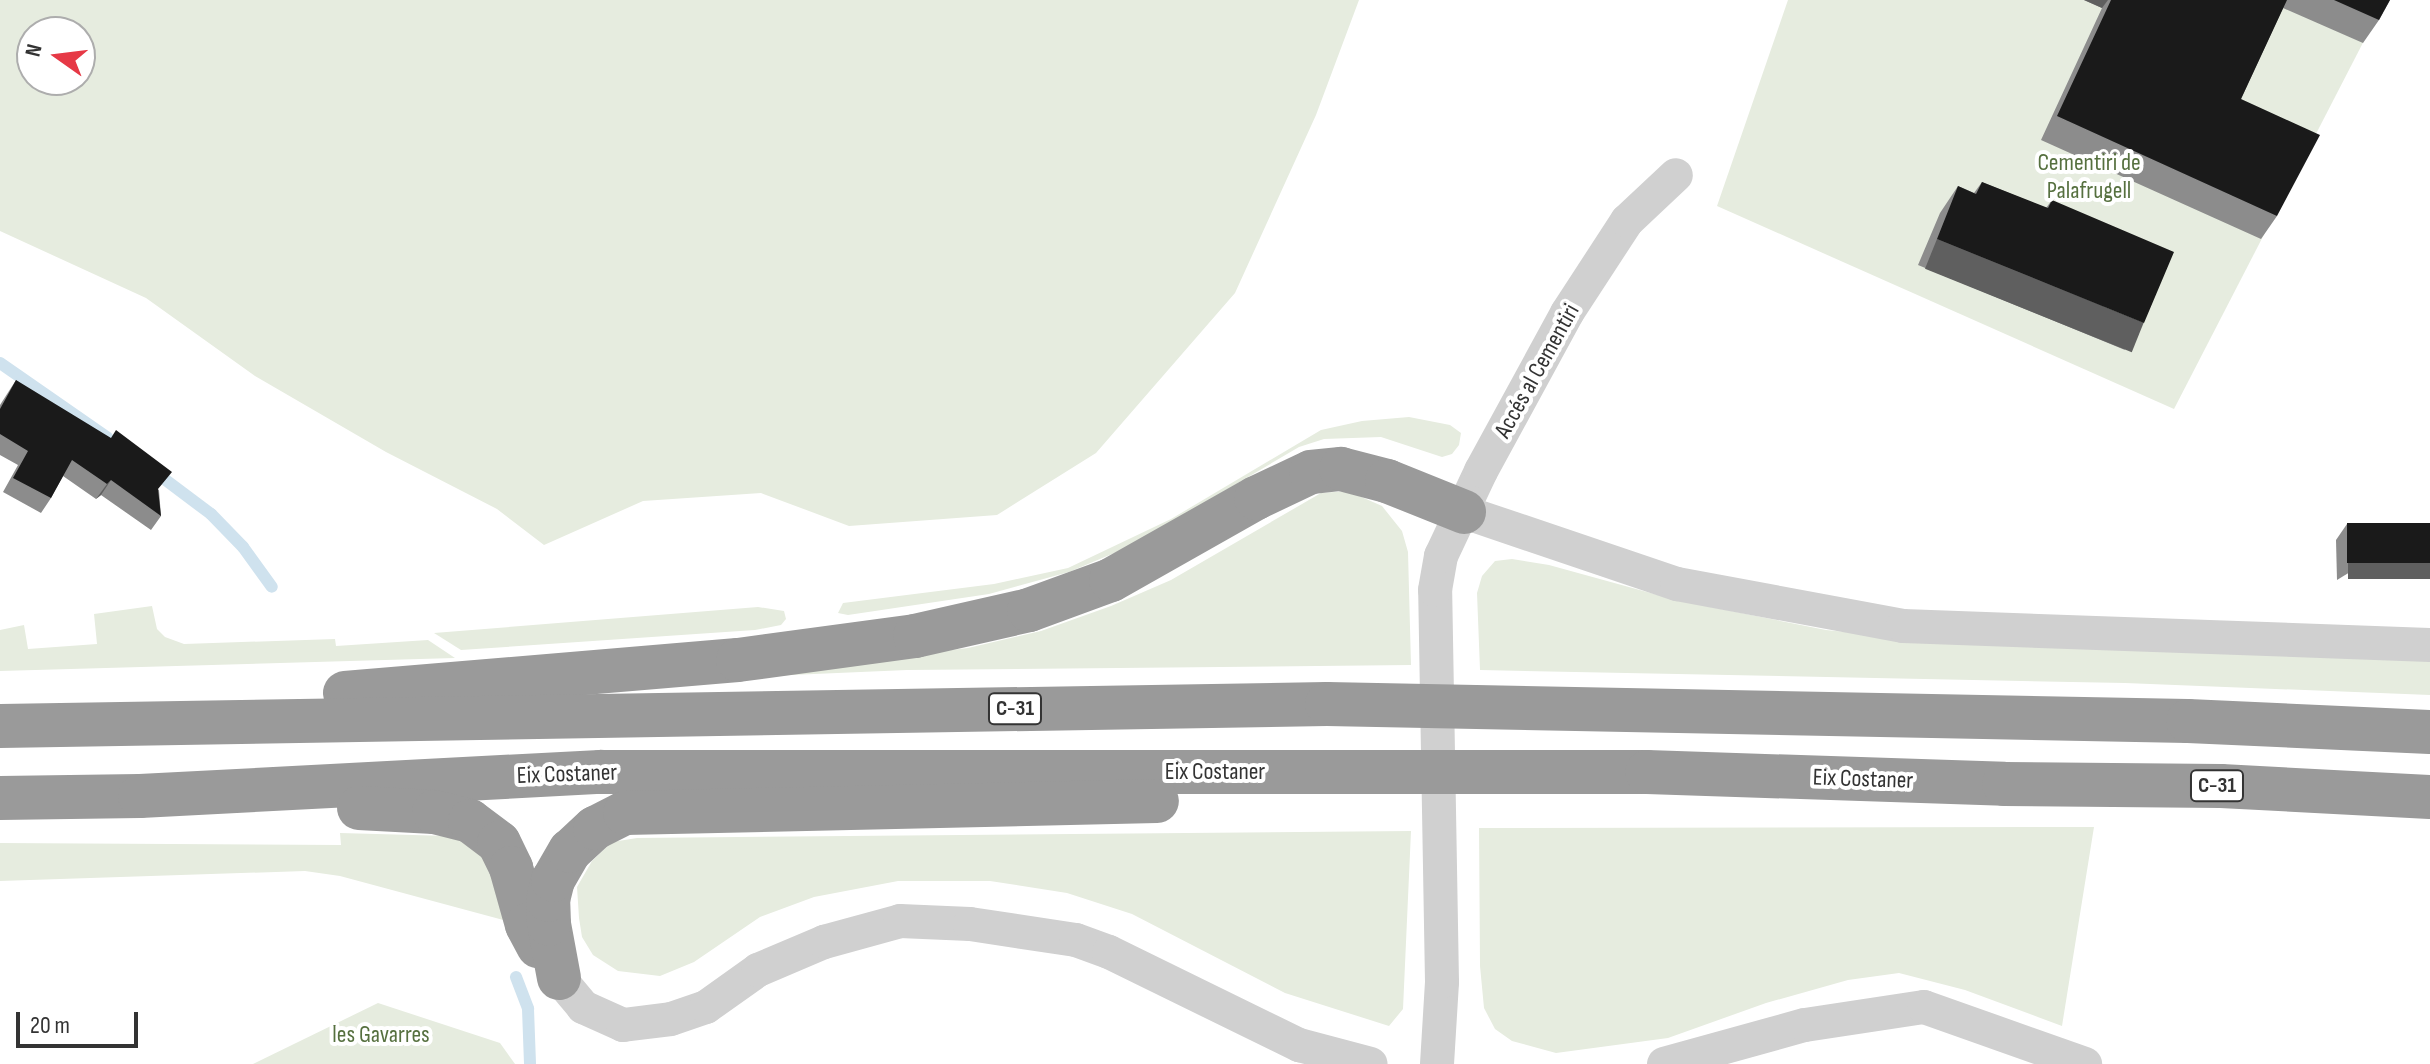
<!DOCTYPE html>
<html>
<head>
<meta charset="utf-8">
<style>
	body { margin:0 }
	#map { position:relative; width:2430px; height:1064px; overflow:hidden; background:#fff; font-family:"Sofia Sans Condensed",sans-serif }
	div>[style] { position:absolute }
	.green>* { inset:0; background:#e6ecdf }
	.stream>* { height:12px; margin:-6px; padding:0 6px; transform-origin:6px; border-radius:6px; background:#cfe2ee }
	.street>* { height:34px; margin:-17px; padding:0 17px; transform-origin:17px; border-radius:17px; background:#d0d0d0 }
	.highway>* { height:44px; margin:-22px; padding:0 22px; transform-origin:22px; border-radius:22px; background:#9a9a9a }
	.wall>* { inset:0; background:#8c8c8c }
	.shaded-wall>* { inset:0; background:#5f5f5f; transform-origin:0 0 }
	.building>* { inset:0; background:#1a1a1a; transform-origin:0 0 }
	span { translate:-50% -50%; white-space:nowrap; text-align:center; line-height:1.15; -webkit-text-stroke:8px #fff; paint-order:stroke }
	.shield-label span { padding:2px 6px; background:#fff; border:2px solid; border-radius:6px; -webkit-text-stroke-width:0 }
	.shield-label { font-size:22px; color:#333; font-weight:700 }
	.park-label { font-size:24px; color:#56703f }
	.street-label { font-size:24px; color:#333 }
	.north { position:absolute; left:16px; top:16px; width:80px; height:80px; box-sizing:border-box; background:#fff; border:2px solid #adadad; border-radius:50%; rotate:284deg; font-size:22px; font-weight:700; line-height:32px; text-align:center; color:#333 }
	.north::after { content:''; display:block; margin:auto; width:28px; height:36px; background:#e63946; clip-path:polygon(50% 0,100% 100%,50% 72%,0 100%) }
	.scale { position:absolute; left:16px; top:1012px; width:122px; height:36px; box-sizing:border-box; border:4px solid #333; border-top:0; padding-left:10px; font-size:24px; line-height:28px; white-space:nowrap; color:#333; -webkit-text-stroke:6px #fff; paint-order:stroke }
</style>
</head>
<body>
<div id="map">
	<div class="green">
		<div style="clip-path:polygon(evenodd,0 0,1359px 0,1316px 115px,1235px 293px,1096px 453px,997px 515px,849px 526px,761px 493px,643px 501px,544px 545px,497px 509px,386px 452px,255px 376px,146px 298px,0 231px,0 0,32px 32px,80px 32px,80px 80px,32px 80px,32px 32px)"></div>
		<div style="clip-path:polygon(1788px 0,2385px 0,2174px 409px,1717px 206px)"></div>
		<div style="clip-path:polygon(1409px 417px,1450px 425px,1461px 433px,1459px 445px,1452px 454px,1442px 457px,1381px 437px,1324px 439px,1299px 447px,1131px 546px,1069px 572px,989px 594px,848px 615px,838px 613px,843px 603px,994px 584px,1068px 568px,1171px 519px,1321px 430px,1362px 421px)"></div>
		<div style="clip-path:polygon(1348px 491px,1382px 506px,1402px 531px,1408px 552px,1411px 665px,907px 670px,745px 677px,743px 674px,968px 648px,1041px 631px,1111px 606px,1171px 580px,1321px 493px)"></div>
		<div style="clip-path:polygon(1512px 559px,1549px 565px,1676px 600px,1826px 630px,1953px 643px,2430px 659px,2430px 695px,2125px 683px,1480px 670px,1477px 593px,1482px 576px,1495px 561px)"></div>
		<div style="clip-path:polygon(152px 606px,157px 629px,165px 637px,184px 644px,335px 639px,336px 646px,428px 640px,455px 658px,0 671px,0 630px,24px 625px,28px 649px,97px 644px,94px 614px)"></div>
		<div style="clip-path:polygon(758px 607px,784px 611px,786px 619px,781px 625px,755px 630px,461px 650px,434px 633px)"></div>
		<div style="clip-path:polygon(2094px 827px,2062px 1026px,1965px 990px,1899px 973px,1848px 980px,1766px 1003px,1668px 1038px,1556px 1053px,1512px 1041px,1495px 1029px,1484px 1008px,1480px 966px,1479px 828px)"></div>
		<div style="clip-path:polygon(1411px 831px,1403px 1009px,1389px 1026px,1285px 993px,1132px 914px,1067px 893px,990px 881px,898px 881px,814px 897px,760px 917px,694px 962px,660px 976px,618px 971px,593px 955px,582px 937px,579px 918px,577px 887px,592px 861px,612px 842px,637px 838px)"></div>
		<div style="clip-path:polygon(340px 833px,449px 836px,471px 845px,484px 856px,507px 921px,340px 876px,305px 871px,0 881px,0 843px,341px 845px)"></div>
		<div style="clip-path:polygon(378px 1003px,500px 1043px,515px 1064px,253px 1064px)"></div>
	</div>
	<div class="stream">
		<div style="left:0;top:363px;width:131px;rotate:34.8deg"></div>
		<div style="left:155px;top:472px;width:70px;rotate:36.9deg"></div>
		<div style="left:211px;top:514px;width:46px;rotate:45.9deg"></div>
		<div style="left:243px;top:547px;width:49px;rotate:54.1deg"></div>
		<div style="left:516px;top:977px;width:34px;rotate:69deg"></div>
		<div style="left:528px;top:1009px;width:55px;rotate:87.9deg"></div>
	</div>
	<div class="street">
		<div style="left:1464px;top:512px;width:225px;rotate:18.7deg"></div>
		<div style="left:1677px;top:584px;width:230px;rotate:10.5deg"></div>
		<div style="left:1903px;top:626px;width:527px;rotate:2.06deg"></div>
		<div style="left:559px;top:978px;width:38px;rotate:50deg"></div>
		<div style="left:583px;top:1007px;width:44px;rotate:24.2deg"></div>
		<div style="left:623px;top:1025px;width:48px;rotate:-7.1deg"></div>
		<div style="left:671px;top:1019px;width:37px;rotate:-19deg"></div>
		<div style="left:706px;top:1007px;width:64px;rotate:-35.4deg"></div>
		<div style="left:758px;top:970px;width:72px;rotate:-23deg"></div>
		<div style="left:824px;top:942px;width:79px;rotate:-15.4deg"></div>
		<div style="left:900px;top:921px;width:70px;rotate:2.5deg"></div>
		<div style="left:970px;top:924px;width:107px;rotate:8.6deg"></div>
		<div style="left:1076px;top:940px;width:35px;rotate:20deg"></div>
		<div style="left:1109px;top:952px;width:212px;rotate:26.1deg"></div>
		<div style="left:1299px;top:1045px;width:74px;rotate:14.8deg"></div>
		<div style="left:1437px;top:1064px;width:82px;rotate:-86.5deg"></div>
		<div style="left:1442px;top:982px;width:392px;rotate:-91deg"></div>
		<div style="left:1435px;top:590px;width:35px;rotate:-80deg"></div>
		<div style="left:1441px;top:556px;width:94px;rotate:-64.8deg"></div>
		<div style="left:1481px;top:471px;width:180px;rotate:-61.4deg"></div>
		<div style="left:1567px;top:313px;width:110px;rotate:-56.9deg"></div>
		<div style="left:1627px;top:221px;width:67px;rotate:-43.2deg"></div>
		<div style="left:1664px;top:1064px;width:146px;rotate:-15.5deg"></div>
		<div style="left:1805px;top:1025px;width:120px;rotate:-8.6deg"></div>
		<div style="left:1924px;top:1007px;width:171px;rotate:19.5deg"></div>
	</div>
	<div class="highway">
		<div style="left:345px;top:693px;width:394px;rotate:-4.8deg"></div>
		<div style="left:738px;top:660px;width:179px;rotate:-7.7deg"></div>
		<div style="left:915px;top:636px;width:117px;rotate:-12.8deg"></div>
		<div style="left:1029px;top:610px;width:87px;rotate:-20.1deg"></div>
		<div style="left:1111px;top:580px;width:167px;rotate:-29.5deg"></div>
		<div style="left:1256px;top:498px;width:61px;rotate:-25.3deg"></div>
		<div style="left:1311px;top:472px;width:30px;rotate:-6deg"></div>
		<div style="left:1341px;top:469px;width:48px;rotate:14.6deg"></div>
		<div style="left:1387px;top:481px;width:83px;rotate:21.9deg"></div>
		<div style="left:0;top:726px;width:1327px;rotate:-0.95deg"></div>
		<div style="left:1327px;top:704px;width:861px;rotate:1.13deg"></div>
		<div style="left:2188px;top:721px;width:242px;rotate:2.6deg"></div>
		<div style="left:0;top:798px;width:140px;rotate:-0.8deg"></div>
		<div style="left:140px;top:796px;width:461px;rotate:-3deg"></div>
		<div style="left:600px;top:772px;width:1047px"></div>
		<div style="left:1647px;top:772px;width:357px;rotate:1.9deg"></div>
		<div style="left:2004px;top:784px;width:217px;rotate:0.5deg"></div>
		<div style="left:2221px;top:786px;width:209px;rotate:3deg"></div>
		<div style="left:359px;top:808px;width:75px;rotate:3.1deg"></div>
		<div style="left:434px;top:812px;width:37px;rotate:14deg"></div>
		<div style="left:470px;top:821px;width:36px;rotate:37deg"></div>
		<div style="left:499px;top:843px;width:28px;rotate:64deg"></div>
		<div style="left:511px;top:868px;width:59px;rotate:74.3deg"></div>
		<div style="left:527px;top:925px;width:24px;rotate:62deg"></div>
		<div style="left:559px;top:978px;width:55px;rotate:-100.5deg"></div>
		<div style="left:549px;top:924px;width:24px;rotate:-92deg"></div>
		<div style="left:548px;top:900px;width:21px;rotate:-76deg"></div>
		<div style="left:553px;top:880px;width:34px;rotate:-60deg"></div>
		<div style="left:570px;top:851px;width:34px;rotate:-43deg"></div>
		<div style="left:595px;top:828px;width:34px;rotate:-27deg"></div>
		<div style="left:625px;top:813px;width:532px;rotate:-1.29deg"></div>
	</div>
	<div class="wall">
		<div style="clip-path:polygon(2084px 0,2390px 0,2379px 20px,2363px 43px,2283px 8px,2241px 99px,2277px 216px,2261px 239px,2041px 140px,2102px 8px)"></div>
		<div style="clip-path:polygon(1982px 182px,2046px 208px,2052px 200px,2125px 350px,1918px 265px,1940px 213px,1958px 186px,1974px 193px)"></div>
		<div style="clip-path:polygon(16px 380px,159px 490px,161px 516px,151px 530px,101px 495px,96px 499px,63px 476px,51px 498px,41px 513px,3px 492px,18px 465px,0 455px,0 405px)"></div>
		<div style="clip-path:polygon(2430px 523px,2337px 580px,2336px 540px,2347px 524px)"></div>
	</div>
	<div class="shaded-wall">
		<div style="clip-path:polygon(2084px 0,2108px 0,2102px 8px)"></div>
		<div style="left:1937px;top:239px;width:223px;height:32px;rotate:22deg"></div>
		<div style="clip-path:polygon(111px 480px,101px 495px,96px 499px,107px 484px)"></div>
		<div style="left:2430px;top:563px;width:16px;height:82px;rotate:90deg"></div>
	</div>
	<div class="building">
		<div style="clip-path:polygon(2111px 0,2287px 0,2241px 99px,2320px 135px,2277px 216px,2057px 116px)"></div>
		<div style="clip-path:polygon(2334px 0,2390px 0,2379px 20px)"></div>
		<div style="clip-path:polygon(1982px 182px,2048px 208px,2052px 200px,2174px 252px,2144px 323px,1937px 239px,1958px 186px,1976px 194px)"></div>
		<div style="clip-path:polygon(16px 380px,111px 438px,116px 430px,172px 472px,158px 489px,161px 516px,111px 480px,107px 484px,72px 460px,51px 498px,13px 478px,28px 451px,0 434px,0 409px)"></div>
		<div style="left:2430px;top:523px;width:40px;height:83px;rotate:90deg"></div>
	</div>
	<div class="shield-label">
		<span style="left:1015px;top:709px">C-31</span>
		<span style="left:2217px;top:786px">C-31</span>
	</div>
	<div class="park-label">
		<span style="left:2089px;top:177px">Cementiri de<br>Palafrugell</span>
		<span style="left:381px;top:1035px">les Gavarres</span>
	</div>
	<div class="street-label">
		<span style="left:1537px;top:371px;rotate:-61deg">Accés al Cementiri</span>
		<span style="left:1215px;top:772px">Eix Costaner</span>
		<span style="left:567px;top:774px;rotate:-2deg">Eix Costaner</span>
		<span style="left:1863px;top:779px;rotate:2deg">Eix Costaner</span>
	</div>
	<div class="north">N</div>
	<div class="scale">20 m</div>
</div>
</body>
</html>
